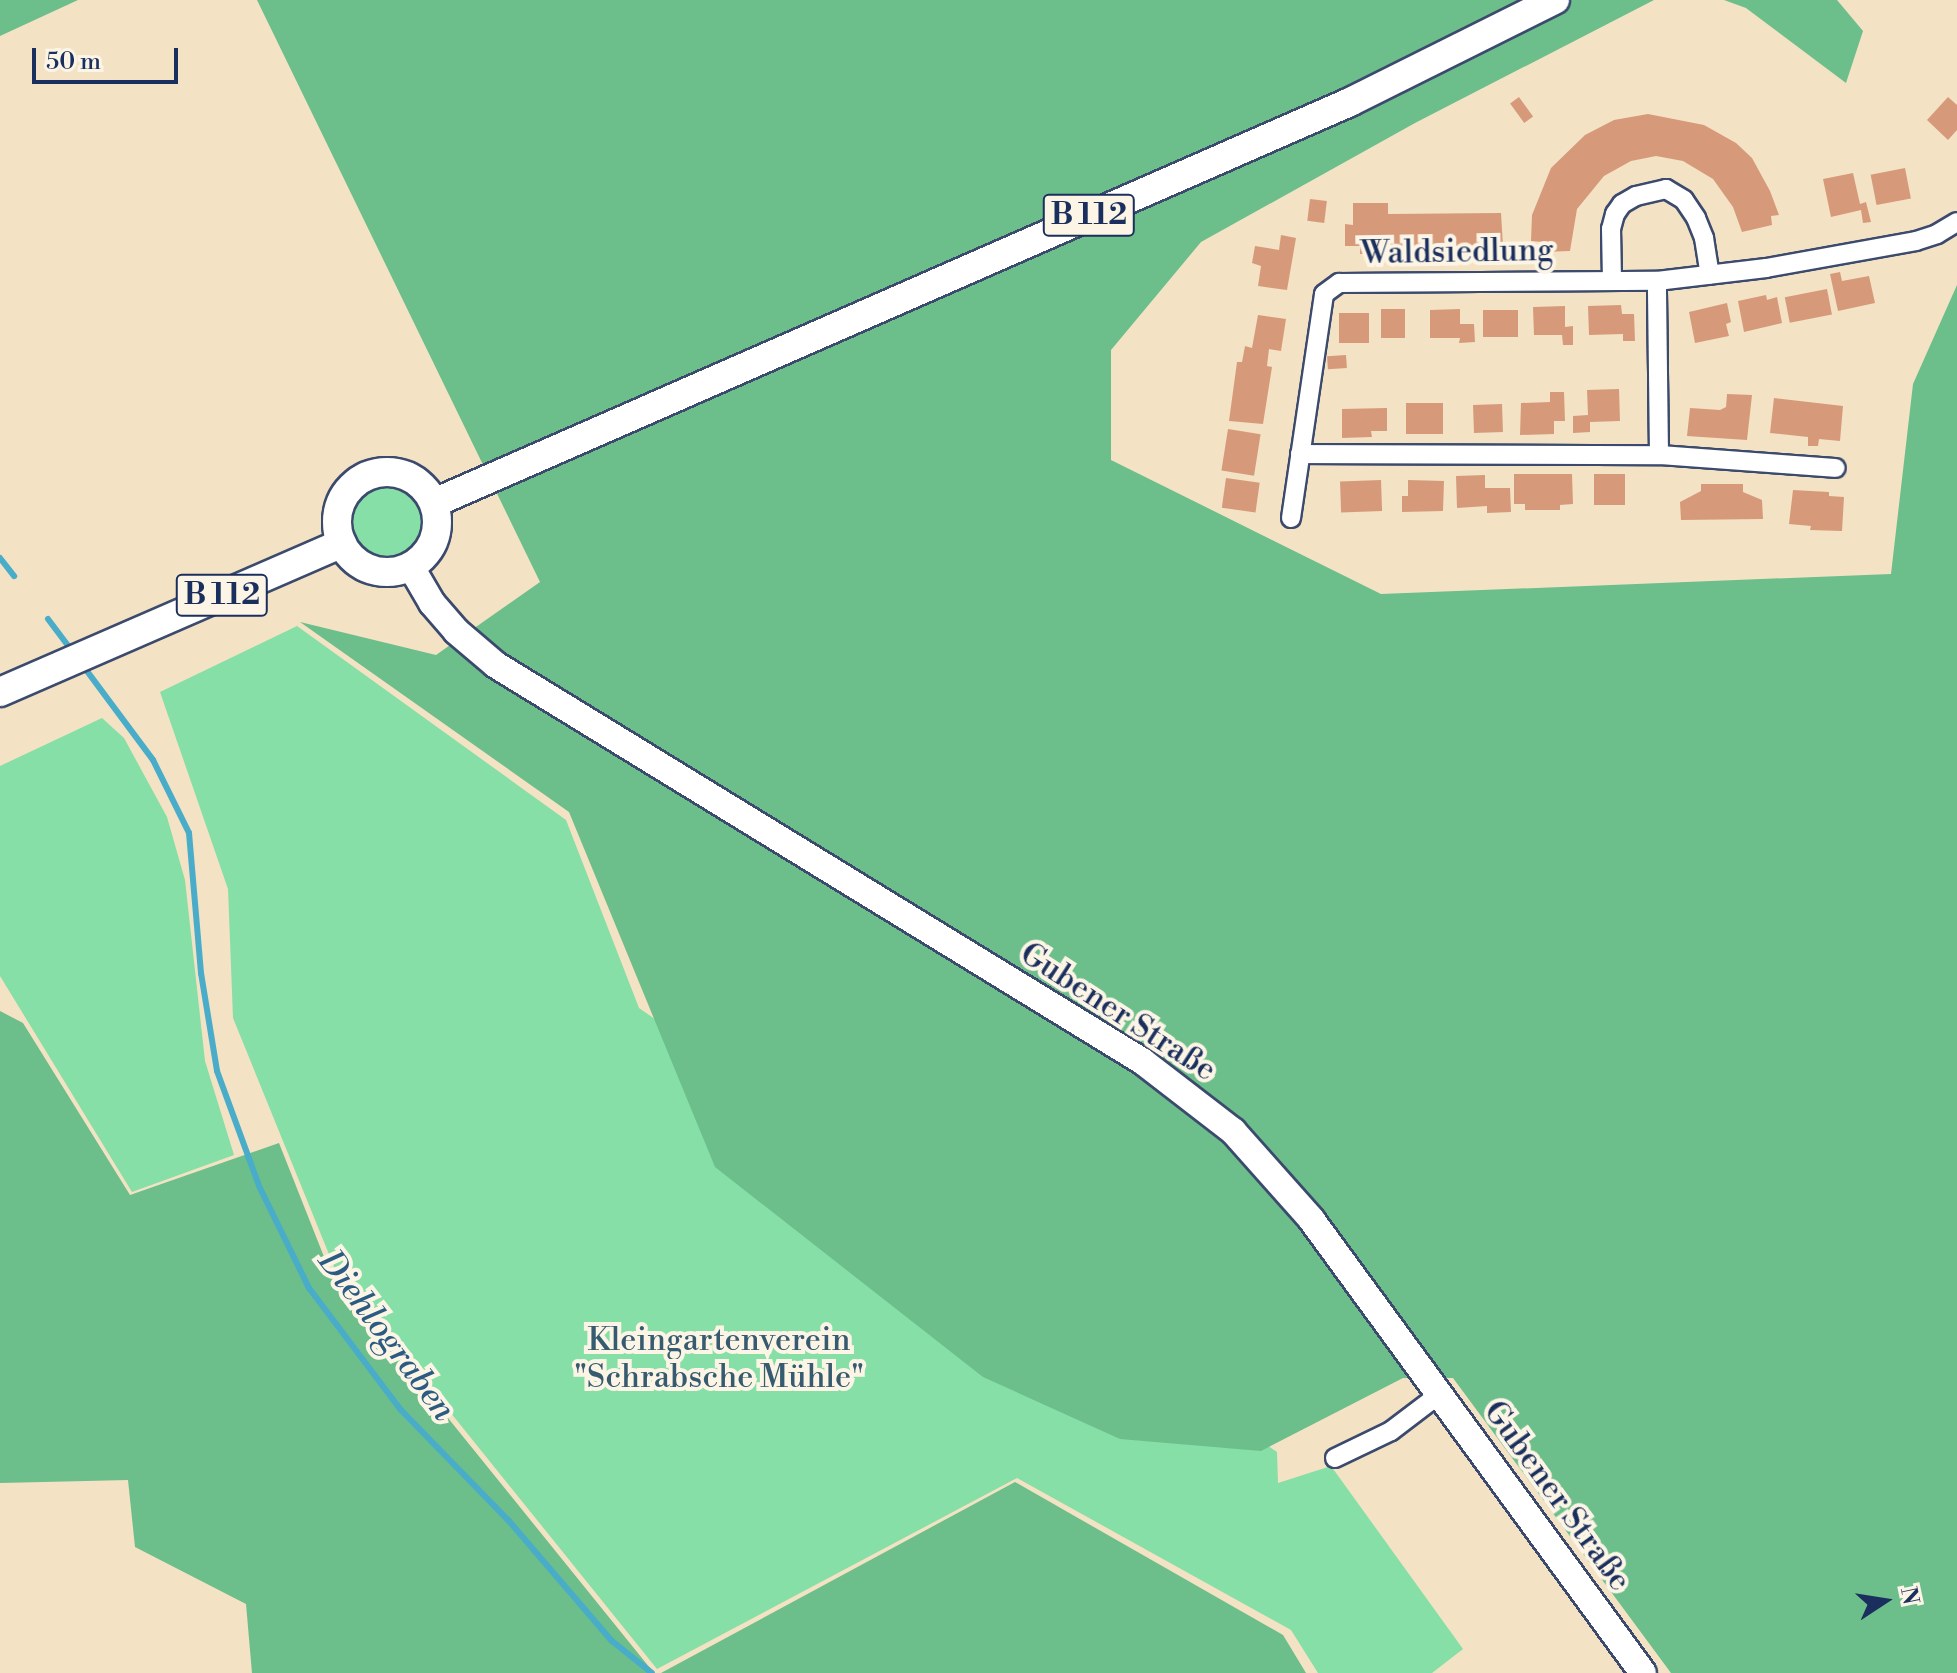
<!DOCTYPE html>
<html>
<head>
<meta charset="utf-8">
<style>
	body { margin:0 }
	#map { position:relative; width:1957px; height:1673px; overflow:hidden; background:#f3e2c4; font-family:"Libre Bodoni",serif }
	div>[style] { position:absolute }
	.green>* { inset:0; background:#85dfa6 }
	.round { border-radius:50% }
	.forest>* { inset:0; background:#6cbe8b }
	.stream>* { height:6px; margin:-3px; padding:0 3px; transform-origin:3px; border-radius:3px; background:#49acc9 }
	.building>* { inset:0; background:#d69a7b; transform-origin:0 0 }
	.roads { filter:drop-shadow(2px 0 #3b4a6d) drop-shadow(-2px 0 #3b4a6d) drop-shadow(0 2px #3b4a6d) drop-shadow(0 -2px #3b4a6d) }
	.minor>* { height:18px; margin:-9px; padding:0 9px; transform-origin:9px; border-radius:9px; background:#fff }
	.secondary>* { height:26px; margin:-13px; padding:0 13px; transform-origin:13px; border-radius:13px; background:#fff }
	.primary>* { height:28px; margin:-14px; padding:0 14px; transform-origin:14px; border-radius:14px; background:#fff }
	.primary>.ring { margin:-14px; padding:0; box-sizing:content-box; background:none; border:28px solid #fff; border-radius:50% }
	span { translate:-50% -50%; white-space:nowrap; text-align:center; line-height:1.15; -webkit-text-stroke:8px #fcf5e5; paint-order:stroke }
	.shield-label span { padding:2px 6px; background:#fcf5e5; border:2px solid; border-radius:6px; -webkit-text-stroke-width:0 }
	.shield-label { font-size:30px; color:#1b2f5e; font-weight:700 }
	.street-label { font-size:32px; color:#1b2f5e }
	.park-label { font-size:32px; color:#365b70 }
	.water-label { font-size:34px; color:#2b5b83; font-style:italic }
	.north { position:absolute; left:1845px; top:1561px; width:80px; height:80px; -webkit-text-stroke:6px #fcf5e5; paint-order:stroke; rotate:78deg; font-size:22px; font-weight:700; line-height:32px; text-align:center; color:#1b2f5e }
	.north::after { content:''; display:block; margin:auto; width:28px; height:36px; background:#1b2f5e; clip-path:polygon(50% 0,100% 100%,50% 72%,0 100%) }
	.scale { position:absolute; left:32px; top:48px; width:146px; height:36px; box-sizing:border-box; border:4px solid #1b2f5e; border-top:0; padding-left:10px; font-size:24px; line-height:28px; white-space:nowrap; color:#1b2f5e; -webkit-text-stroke:6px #fcf5e5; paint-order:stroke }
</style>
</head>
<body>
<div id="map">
	<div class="green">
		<div class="round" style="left:349px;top:484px;width:78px;height:78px"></div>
		<div style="clip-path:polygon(297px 626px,566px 820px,639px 1008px,1277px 1452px,1278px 1483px,1331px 1466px,1463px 1649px,1432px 1673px,1318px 1673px,1291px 1630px,1017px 1478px,657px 1669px,335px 1269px,233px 1018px,228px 889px,160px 692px)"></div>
		<div style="clip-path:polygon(102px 718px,124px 738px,167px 817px,185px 880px,205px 1061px,234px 1155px,132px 1192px,0 976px,0 766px)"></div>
	</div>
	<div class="forest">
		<div style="clip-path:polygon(0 0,78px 0,0 36px)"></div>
		<div style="clip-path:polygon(257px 0,1654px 0,1415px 123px,1201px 242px,1111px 350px,1111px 460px,1381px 594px,1891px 574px,1913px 384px,1957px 285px,1957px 1673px,1671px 1673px,1453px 1378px,1403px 1378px,1261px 1451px,1120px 1439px,983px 1377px,715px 1167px,569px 812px,300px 622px,436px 655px,540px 582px)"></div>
		<div style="clip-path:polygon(1724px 0,1837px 0,1863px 31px,1846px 83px,1746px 8px)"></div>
		<div style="clip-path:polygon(0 1011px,23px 1023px,130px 1195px,279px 1143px,330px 1272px,654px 1673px,252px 1673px,246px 1604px,135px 1547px,128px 1480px,0 1483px)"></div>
		<div style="clip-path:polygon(1015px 1482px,1283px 1635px,1306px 1673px,661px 1673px)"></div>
	</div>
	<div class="stream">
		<div style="left:0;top:558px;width:23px;rotate:52deg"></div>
		<div style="left:48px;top:619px;width:40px;rotate:53deg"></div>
		<div style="left:81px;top:663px;width:121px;rotate:53.4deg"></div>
		<div style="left:153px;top:760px;width:81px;rotate:63.7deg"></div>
		<div style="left:189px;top:833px;width:141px;rotate:85.1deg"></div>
		<div style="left:201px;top:973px;width:99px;rotate:80.7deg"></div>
		<div style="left:217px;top:1071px;width:122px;rotate:69.9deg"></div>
		<div style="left:259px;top:1186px;width:114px;rotate:63.9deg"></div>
		<div style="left:309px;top:1288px;width:153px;rotate:53deg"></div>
		<div style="left:401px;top:1410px;width:155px;rotate:45.8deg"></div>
		<div style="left:509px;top:1521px;width:158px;rotate:49.4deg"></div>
		<div style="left:612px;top:1641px;width:51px;rotate:38.7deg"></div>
	</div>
	<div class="building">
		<div style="left:1519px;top:97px;width:24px;height:11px;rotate:54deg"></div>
		<div style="clip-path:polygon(1948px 97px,1957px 105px,1957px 130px,1948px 140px,1927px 120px)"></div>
		<div style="clip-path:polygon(1648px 114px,1704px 125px,1736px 143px,1752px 158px,1770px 191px,1779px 215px,1771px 216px,1772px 225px,1742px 232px,1733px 207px,1713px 179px,1683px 161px,1656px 156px,1631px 161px,1604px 176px,1577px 209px,1570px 251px,1542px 252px,1543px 242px,1531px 241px,1532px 215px,1551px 168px,1585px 135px,1614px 120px)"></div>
		<div style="left:1905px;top:168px;width:31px;height:35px;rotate:79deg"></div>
		<div style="clip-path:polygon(1853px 173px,1860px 204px,1866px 202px,1871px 222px,1863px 223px,1861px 210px,1831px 217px,1823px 179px)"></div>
		<div style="left:1310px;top:199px;width:17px;height:22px;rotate:7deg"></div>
		<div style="clip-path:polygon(1353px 203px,1388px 203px,1388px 214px,1501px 213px,1503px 246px,1487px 246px,1487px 252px,1464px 252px,1464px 246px,1452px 246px,1453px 254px,1429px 253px,1429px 246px,1418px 246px,1418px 253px,1394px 254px,1394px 247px,1383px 246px,1383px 254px,1360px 254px,1360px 246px,1345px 246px,1345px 224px,1353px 225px)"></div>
		<div style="clip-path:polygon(1281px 235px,1296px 238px,1287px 290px,1258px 286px,1261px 266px,1252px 263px,1255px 246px,1279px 250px)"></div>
		<div style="clip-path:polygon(1840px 272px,1842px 281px,1869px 276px,1875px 303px,1838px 311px,1830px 274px)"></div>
		<div style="left:1827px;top:289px;width:26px;height:43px;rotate:79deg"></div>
		<div style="clip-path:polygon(1766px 295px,1767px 300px,1777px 297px,1782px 323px,1744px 332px,1738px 301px)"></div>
		<div style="clip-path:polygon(1727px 303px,1731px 322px,1726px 324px,1729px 336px,1695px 343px,1689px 312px)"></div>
		<div style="clip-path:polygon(1621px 305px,1622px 314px,1634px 314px,1635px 341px,1623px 341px,1623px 334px,1589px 335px,1588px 306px)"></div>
		<div style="clip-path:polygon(1565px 306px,1565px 327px,1573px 326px,1573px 345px,1563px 345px,1562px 335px,1534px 335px,1533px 307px)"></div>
		<div style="left:1381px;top:309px;width:24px;height:29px"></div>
		<div style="clip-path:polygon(1460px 309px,1460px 324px,1474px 324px,1475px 342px,1459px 343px,1460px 338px,1430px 338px,1430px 310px)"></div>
		<div style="left:1483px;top:310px;width:35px;height:27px"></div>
		<div style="left:1339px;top:313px;width:30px;height:30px"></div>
		<div style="clip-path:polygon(1258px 315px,1286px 319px,1281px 351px,1269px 349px,1267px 366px,1272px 367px,1263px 424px,1229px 421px,1237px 362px,1242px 362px,1245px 346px,1252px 348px)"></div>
		<div style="left:1346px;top:355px;width:13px;height:19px;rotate:86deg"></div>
		<div style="clip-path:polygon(1619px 389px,1620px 421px,1590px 422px,1590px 432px,1573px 433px,1573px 416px,1588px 415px,1587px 390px)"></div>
		<div style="clip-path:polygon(1550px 392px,1564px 392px,1565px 421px,1554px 421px,1554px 434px,1520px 435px,1521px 403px,1550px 402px)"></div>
		<div style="clip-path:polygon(1727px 394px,1752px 395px,1747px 440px,1687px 436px,1690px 408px,1720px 410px,1726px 407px)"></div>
		<div style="clip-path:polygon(1774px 398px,1843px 406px,1840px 441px,1819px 439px,1818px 446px,1808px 446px,1808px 437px,1770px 433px)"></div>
		<div style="left:1443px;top:403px;width:31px;height:37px;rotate:90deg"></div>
		<div style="left:1502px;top:404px;width:28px;height:29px;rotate:88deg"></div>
		<div style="clip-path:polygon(1387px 408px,1387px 431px,1371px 431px,1372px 437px,1342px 438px,1342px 409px)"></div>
		<div style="left:1228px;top:429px;width:33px;height:42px;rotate:9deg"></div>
		<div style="clip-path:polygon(1514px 474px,1572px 474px,1573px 504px,1560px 505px,1560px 510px,1525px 510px,1525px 504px,1514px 504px)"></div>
		<div style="left:1594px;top:474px;width:31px;height:31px"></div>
		<div style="clip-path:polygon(1485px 475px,1485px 488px,1510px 488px,1511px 512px,1487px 513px,1487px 506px,1457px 508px,1456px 476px)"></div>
		<div style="left:1226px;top:478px;width:34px;height:30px;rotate:8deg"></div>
		<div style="left:1381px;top:480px;width:31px;height:41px;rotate:88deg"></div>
		<div style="clip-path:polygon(1408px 480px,1444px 481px,1443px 511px,1402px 512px,1402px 496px,1408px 496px)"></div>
		<div style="clip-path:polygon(1701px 484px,1743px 484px,1743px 492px,1762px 500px,1763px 519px,1681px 520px,1680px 502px,1701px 491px)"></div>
		<div style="clip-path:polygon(1793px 490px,1829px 492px,1829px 496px,1844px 497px,1842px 531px,1810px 530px,1811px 526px,1789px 524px)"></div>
	</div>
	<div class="roads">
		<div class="minor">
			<div style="left:1612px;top:280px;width:51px;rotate:-91.1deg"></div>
			<div style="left:1611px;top:229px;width:16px;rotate:-75deg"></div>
			<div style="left:1615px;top:214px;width:12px;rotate:-55deg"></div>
			<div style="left:1622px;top:204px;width:16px;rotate:-30deg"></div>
			<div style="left:1636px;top:196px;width:31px;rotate:-13deg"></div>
			<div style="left:1666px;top:189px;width:21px;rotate:31deg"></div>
			<div style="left:1684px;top:200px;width:22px;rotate:56deg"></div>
			<div style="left:1696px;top:218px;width:22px;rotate:68deg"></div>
			<div style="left:1704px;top:238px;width:37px;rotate:81deg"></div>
			<div style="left:1300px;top:454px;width:359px;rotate:0.2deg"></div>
			<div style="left:1659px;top:455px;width:174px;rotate:-90.7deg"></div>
			<div style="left:1659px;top:455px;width:177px;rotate:4.2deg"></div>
			<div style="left:1291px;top:518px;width:226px;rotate:-81.6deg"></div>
			<div style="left:1324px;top:294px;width:19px;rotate:-36deg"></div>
			<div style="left:1339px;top:283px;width:318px;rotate:-0.4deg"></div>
			<div style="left:1657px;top:281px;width:110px;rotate:-6.8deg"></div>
			<div style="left:1766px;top:268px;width:152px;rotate:-10.2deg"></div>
			<div style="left:1916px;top:241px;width:22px;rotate:-18deg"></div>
			<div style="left:1937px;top:234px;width:23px;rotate:-31deg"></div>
			<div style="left:1335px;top:1458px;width:62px;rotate:-25.7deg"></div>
			<div style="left:1391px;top:1431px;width:63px;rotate:-37.2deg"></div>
		</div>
		<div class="secondary">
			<div style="left:411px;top:567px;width:42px;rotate:59.7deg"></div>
			<div style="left:432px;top:603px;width:37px;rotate:49deg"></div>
			<div style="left:456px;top:631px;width:52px;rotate:40.4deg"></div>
			<div style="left:496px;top:665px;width:758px;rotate:31.51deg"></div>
			<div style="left:1142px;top:1061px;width:115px;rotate:37.6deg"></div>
			<div style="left:1233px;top:1131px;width:118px;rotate:48.4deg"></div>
			<div style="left:1311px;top:1219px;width:562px;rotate:53.82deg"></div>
		</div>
		<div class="primary">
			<div class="ring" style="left:337px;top:472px;width:72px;height:72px"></div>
			<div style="left:434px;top:503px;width:1000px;rotate:-23.64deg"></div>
			<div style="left:1350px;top:102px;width:229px;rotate:-26.5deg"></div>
			<div style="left:0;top:692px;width:373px;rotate:-23.5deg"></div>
		</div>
	</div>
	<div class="shield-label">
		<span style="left:1089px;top:215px">B 112</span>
		<span style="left:222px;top:595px">B 112</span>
	</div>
	<div class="street-label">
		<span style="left:1457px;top:252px;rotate:-1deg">Waldsiedlung</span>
		<span style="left:1118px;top:1012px;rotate:33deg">Gubener Straße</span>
		<span style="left:1557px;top:1496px;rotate:54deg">Gubener Straße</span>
	</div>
	<div class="park-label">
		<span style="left:719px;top:1359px">Kleingartenverein<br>"Schrabsche Mühle"</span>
	</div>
	<div class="water-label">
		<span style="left:386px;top:1336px;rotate:53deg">Diehlograben</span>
	</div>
	<div class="north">N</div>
	<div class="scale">50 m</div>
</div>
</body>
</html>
